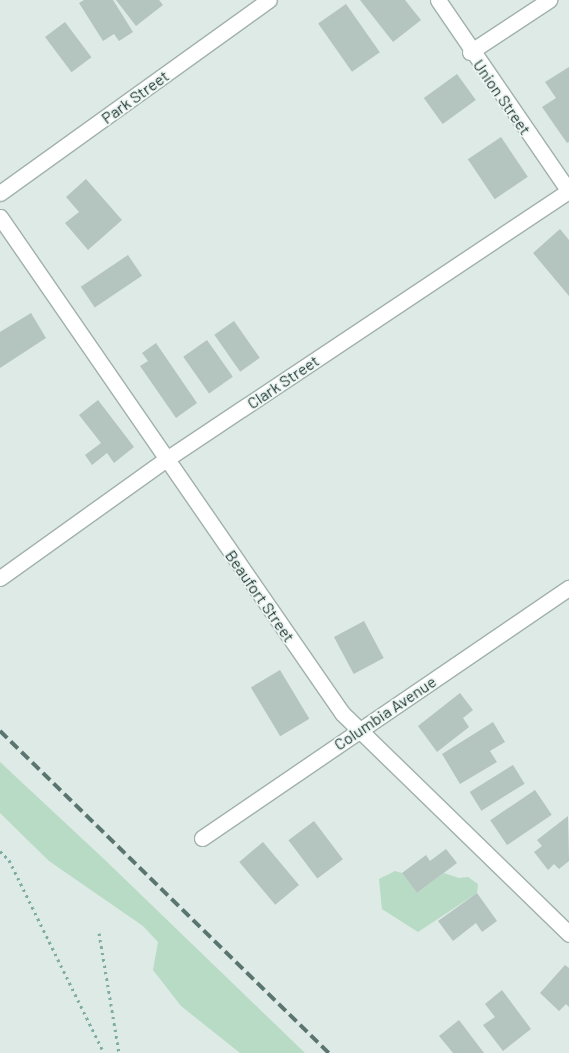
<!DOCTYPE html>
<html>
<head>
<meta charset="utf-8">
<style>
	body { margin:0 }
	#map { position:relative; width:569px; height:1053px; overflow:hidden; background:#deeae5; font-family:Barlow,sans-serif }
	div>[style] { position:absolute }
	.green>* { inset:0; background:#b7dbc4 }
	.building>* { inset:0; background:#b4c4bf; transform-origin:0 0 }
	.path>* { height:3px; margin-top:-1.5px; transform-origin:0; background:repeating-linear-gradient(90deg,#7fada3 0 2.5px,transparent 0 6.5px) }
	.roads { filter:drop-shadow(1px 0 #a1b1ac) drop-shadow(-1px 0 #a1b1ac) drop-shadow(0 1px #a1b1ac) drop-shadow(0 -1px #a1b1ac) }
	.minor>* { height:15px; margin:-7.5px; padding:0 7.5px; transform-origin:7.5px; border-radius:7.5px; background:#fff }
	.rail>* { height:4px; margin-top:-2px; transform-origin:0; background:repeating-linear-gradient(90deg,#5a7570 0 10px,transparent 0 15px) }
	span { translate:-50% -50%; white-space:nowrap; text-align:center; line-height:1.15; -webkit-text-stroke:4px #eef6f3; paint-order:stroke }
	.street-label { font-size:16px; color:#203934 }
</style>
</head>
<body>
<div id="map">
	<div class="green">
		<div style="clip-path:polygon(0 762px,105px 860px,305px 1053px,240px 1053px,181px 1006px,153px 970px,158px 942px,143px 926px,49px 861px,0 813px)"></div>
		<div style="clip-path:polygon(395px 871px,402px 873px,417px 893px,444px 873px,459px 878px,468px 877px,478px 884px,477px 893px,418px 932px,382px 909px,379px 879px)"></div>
	</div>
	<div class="building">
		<div style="clip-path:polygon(84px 0,113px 0,133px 32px,119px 41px,114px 34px,103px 41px,79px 3px)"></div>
		<div style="clip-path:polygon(116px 0,159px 0,163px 5px,136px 26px)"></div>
		<div style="clip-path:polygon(360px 0,405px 0,421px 20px,393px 42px)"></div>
		<div style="left:346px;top:4px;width:59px;height:34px;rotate:55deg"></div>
		<div style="left:65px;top:22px;width:44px;height:25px;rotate:53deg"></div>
		<div style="clip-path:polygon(569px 67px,569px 142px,567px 143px,542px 107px,556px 98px,545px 82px)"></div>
		<div style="left:457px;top:74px;width:32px;height:41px;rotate:54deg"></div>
		<div style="left:501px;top:137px;width:48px;height:40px;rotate:56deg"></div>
		<div style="clip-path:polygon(86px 179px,122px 220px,88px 250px,65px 223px,79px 212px,66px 197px)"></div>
		<div style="clip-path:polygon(560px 229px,569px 240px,569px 296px,533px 253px)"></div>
		<div style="left:128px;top:255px;width:25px;height:57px;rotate:56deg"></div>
		<div style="clip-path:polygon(31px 313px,46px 338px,0 368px,0 332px)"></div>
		<div style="left:234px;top:321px;width:45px;height:24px;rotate:55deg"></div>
		<div style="left:207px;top:340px;width:45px;height:29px;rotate:55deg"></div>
		<div style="clip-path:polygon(156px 343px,197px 403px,176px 418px,140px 366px,148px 361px,142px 353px)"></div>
		<div style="clip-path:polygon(98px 400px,134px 447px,114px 463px,107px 453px,92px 465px,85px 455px,101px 443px,79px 415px)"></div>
		<div style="left:364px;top:621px;width:42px;height:34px;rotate:62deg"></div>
		<div style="left:280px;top:670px;width:57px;height:34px;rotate:59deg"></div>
		<div style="clip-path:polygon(460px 693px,473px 710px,463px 718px,469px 727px,437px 752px,418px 726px)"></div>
		<div style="clip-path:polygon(493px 722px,505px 742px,490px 751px,497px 762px,460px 784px,442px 754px)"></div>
		<div style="left:513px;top:765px;width:22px;height:51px;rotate:58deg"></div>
		<div style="left:535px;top:790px;width:30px;height:54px;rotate:56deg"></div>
		<div style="clip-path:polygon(568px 816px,569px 861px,559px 869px,554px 864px,548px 870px,534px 852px,542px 846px,537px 840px)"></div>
		<div style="left:314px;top:821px;width:48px;height:32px;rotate:53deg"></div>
		<div style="left:263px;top:842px;width:56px;height:31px;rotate:50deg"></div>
		<div style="clip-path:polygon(446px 849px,457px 863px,417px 893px,402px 873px,426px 855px,430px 861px)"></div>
		<div style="clip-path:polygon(477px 893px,497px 921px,482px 932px,476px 923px,453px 941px,438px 921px)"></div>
		<div style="clip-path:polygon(565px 965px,569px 968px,569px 1007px,566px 1004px,559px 1011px,540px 993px)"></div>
		<div style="clip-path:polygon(502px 990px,531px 1029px,503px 1051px,483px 1025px,495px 1017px,485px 1004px)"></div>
		<div style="clip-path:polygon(459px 1020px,484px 1053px,453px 1053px,439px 1036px)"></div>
	</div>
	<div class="path">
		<div style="left:0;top:851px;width:13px;rotate:45deg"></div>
		<div style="left:9px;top:860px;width:215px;rotate:63.8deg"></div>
		<div style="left:99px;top:933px;width:122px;rotate:80.5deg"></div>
	</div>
	<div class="roads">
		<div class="minor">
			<div style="left:438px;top:0;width:232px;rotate:55.6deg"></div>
			<div style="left:470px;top:52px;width:95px;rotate:-33.4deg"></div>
			<div style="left:0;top:193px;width:331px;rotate:-35.7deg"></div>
			<div style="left:0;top:217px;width:602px;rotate:55.41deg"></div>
			<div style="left:342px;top:713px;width:317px;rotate:44.2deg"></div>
			<div style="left:0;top:578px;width:203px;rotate:-35.6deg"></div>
			<div style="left:165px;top:460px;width:485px;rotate:-33.7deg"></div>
			<div style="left:202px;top:838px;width:444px;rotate:-34.3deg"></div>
		</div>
	</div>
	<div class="rail">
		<div style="left:0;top:731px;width:460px;rotate:44.4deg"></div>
	</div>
	<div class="street-label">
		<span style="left:135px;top:97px;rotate:-36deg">Park Street</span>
		<span style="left:502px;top:97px;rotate:55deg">Union Street</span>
		<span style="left:283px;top:382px;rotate:-34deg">Clark Street</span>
		<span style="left:260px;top:596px;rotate:55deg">Beaufort Street</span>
		<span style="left:385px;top:713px;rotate:-34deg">Columbia Avenue</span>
	</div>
</div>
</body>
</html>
